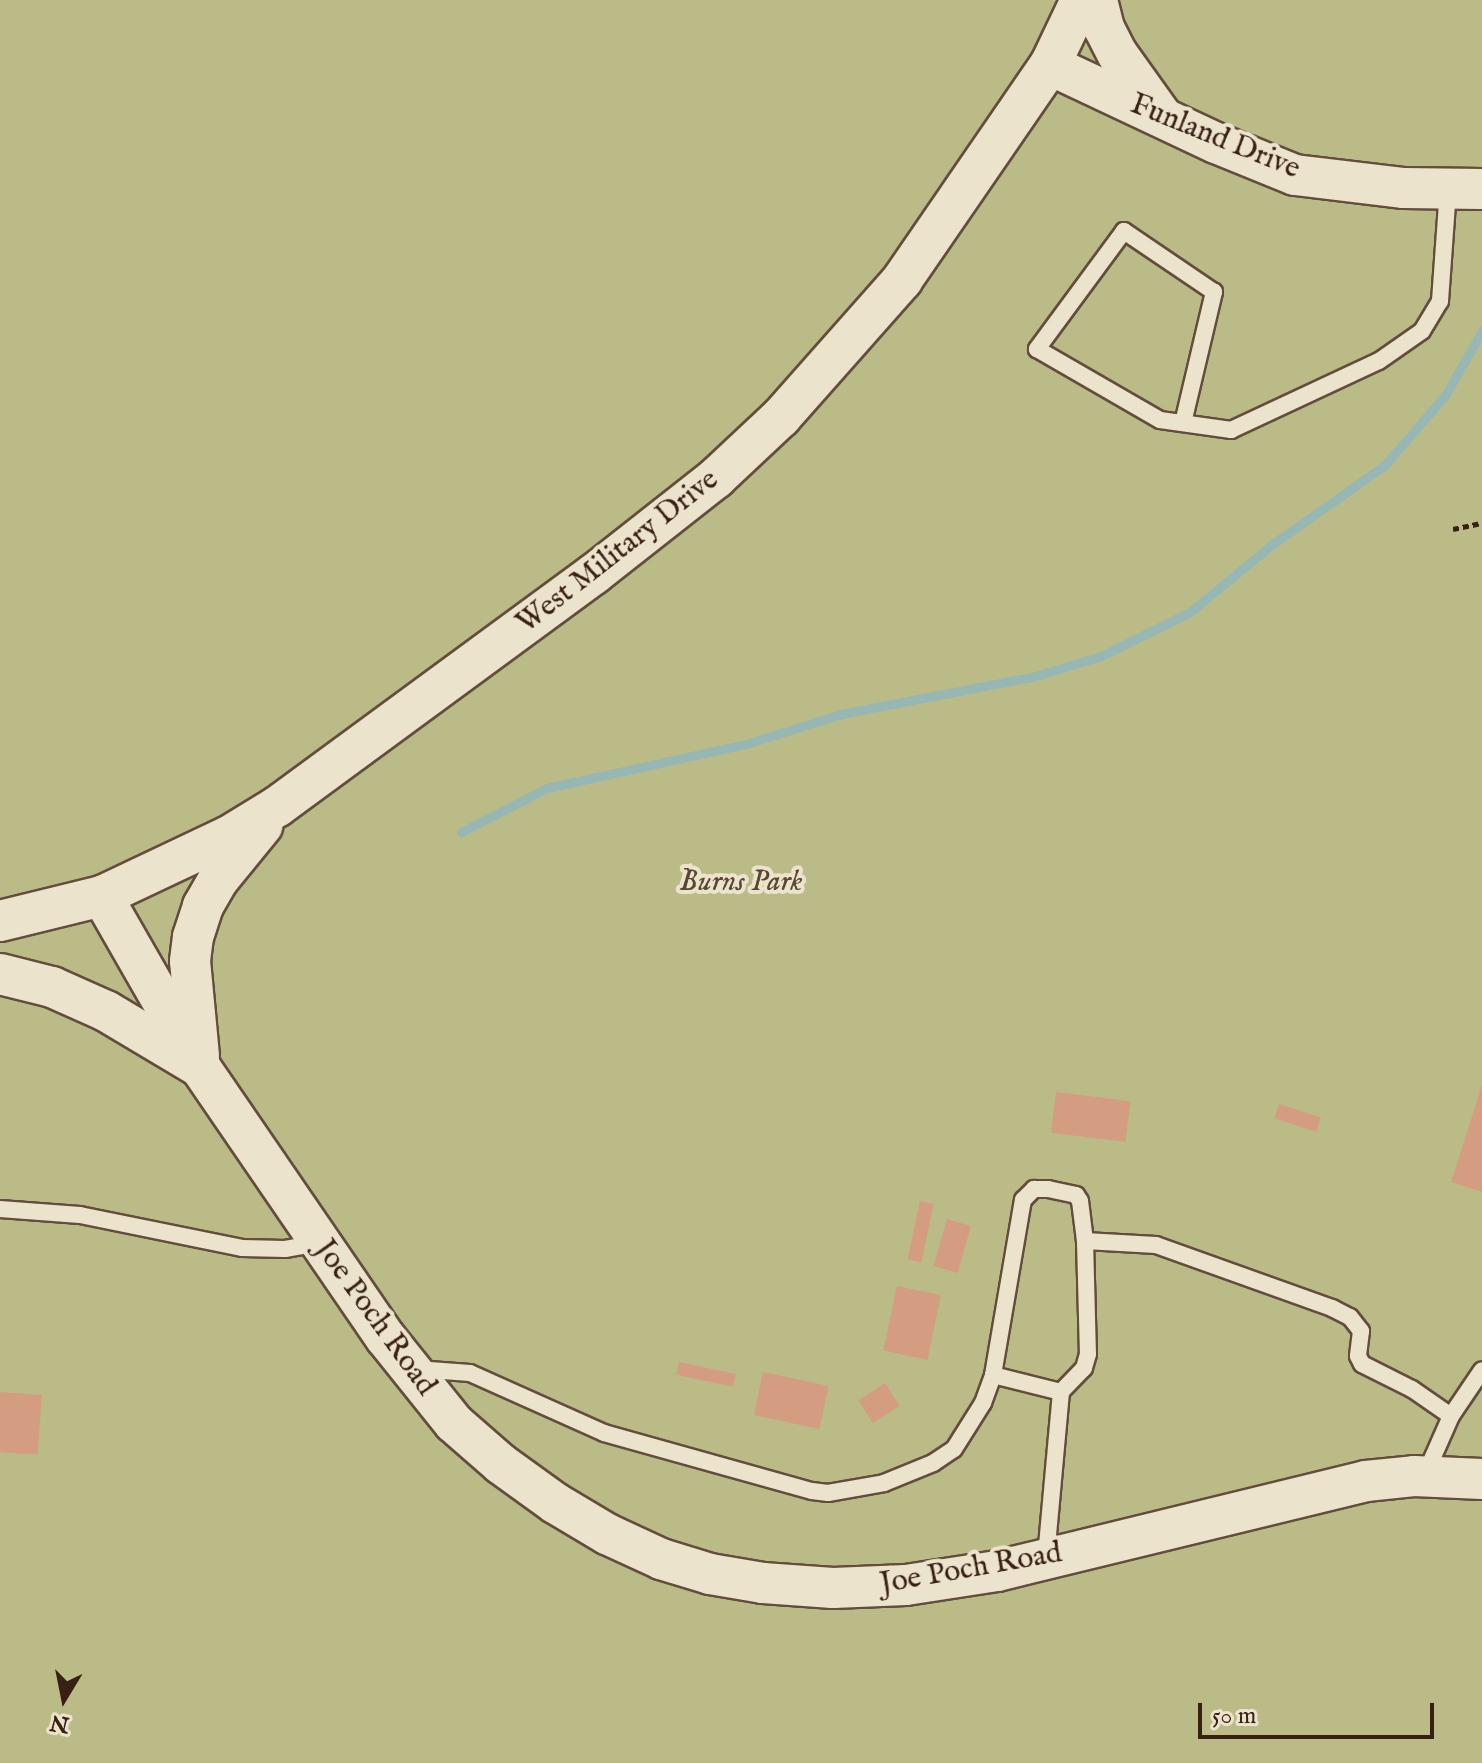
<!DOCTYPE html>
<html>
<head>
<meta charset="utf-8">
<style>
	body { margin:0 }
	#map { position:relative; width:1482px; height:1763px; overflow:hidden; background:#e2d4b2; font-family:"IM FELL English",serif }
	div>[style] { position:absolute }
	.green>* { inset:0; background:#bbbb87; transform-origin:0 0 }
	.stream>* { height:9px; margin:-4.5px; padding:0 4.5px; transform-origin:4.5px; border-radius:4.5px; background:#96b7b4 }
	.building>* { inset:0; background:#d49d81; transform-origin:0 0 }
	.path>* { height:5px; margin-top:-2.5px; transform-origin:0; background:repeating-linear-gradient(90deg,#392014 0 6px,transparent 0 10px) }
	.roads { filter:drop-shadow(2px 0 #634d3c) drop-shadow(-2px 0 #634d3c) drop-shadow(0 2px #634d3c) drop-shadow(0 -2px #634d3c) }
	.service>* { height:16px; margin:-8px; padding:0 8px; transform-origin:8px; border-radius:8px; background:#ece3cd }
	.tertiary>* { height:40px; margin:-20px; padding:0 20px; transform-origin:20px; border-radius:20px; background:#ece3cd }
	span { translate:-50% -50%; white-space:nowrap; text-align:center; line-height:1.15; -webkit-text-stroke:8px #ece3cd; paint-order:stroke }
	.street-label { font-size:30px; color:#392014 }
	.park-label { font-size:30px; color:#5a4731; font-style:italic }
	.north { position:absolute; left:24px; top:1659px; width:80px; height:80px; -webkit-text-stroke:6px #ece3cd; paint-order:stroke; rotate:190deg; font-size:22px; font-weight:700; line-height:32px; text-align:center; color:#392014 }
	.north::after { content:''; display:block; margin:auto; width:28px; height:36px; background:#392014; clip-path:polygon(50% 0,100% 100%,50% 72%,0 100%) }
	.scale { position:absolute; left:1198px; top:1703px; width:236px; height:36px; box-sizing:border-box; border:4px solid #392014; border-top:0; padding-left:10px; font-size:24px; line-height:28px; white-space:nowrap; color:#392014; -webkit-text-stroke:6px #ece3cd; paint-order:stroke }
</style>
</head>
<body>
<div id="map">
	<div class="green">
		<div style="left:0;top:0;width:1482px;height:1763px"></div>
	</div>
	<div class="stream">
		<div style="left:461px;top:832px;width:97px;rotate:-27.1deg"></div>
		<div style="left:547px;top:788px;width:204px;rotate:-12.5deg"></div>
		<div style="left:746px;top:744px;width:100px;rotate:-17.5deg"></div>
		<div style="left:841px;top:714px;width:195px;rotate:-11deg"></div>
		<div style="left:1032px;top:677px;width:72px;rotate:-16.9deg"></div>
		<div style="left:1101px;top:656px;width:99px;rotate:-26.3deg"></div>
		<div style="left:1190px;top:612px;width:104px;rotate:-39.5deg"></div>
		<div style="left:1270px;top:546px;width:141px;rotate:-35.2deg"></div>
		<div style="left:1385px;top:465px;width:94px;rotate:-49.3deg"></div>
		<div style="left:1446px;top:394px;width:73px;rotate:-60.3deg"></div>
	</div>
	<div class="building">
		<div style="clip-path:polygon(1482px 1085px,1482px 1192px,1451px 1182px)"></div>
		<div style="left:1056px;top:1092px;width:75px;height:41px;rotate:7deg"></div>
		<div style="left:1279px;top:1104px;width:44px;height:15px;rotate:18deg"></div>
		<div style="left:920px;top:1201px;width:14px;height:60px;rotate:12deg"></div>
		<div style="left:947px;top:1219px;width:25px;height:49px;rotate:16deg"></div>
		<div style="left:897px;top:1286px;width:45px;height:66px;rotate:12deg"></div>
		<div style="left:679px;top:1362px;width:58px;height:13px;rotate:12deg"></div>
		<div style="left:763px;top:1372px;width:67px;height:44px;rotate:12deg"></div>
		<div style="left:885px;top:1383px;width:27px;height:32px;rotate:57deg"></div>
		<div style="left:0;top:1392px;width:42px;height:60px;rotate:4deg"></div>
	</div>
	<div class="path">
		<div style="left:1453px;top:529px;width:30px;rotate:-12deg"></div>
	</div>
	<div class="roads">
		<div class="service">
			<div style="left:1183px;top:423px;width:135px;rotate:-76.7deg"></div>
			<div style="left:1214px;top:292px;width:109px;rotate:-145.9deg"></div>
			<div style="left:1124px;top:231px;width:147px;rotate:126.4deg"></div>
			<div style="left:1037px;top:349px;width:142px;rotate:30deg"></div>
			<div style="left:1160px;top:420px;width:72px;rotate:8deg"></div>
			<div style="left:1231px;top:430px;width:163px;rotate:-25deg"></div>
			<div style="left:1379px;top:361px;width:52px;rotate:-34.9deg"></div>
			<div style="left:1422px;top:331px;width:35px;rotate:-59deg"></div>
			<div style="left:1440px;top:301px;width:112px;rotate:-85.9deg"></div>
			<div style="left:0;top:1209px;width:80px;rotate:4.3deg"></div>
			<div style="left:80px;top:1215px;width:165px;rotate:11.5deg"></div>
			<div style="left:242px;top:1248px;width:43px;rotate:1.3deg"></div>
			<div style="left:285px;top:1249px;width:34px;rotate:-10deg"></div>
			<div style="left:1085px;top:1241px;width:71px;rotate:3.2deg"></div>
			<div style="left:1156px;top:1245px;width:187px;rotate:19.7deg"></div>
			<div style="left:1332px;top:1308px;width:20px;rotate:27deg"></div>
			<div style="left:1350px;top:1317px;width:18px;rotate:52deg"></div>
			<div style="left:1361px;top:1331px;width:25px;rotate:97deg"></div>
			<div style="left:1358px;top:1356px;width:9px;rotate:63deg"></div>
			<div style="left:1362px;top:1364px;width:56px;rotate:26.6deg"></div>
			<div style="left:1412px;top:1389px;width:47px;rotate:34.7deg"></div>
			<div style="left:416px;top:1369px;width:54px;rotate:4.2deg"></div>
			<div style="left:470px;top:1373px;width:147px;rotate:24.1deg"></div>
			<div style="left:604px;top:1433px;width:216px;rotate:15.6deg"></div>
			<div style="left:812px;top:1491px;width:16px;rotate:7deg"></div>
			<div style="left:828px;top:1493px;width:57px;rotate:-10.1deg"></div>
			<div style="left:884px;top:1483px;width:53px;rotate:-22.2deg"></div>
			<div style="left:933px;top:1463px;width:25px;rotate:-34deg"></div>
			<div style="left:954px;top:1449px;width:54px;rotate:-57.8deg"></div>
			<div style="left:983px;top:1403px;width:30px;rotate:-70deg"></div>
			<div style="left:993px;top:1375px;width:178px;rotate:-80.3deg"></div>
			<div style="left:1023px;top:1200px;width:16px;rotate:-45deg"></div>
			<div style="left:1034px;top:1189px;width:14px"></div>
			<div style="left:1048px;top:1189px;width:29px;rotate:12deg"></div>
			<div style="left:1076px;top:1195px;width:7px;rotate:56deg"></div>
			<div style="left:1080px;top:1201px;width:40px;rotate:82.9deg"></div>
			<div style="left:1085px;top:1241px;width:113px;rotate:88.5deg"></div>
			<div style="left:1088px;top:1354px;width:15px;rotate:106deg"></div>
			<div style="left:1084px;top:1368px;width:33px;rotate:134deg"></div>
			<div style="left:993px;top:1375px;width:70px;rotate:14deg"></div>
			<div style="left:1061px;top:1392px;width:166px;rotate:95.2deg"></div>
			<div style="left:1425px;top:1475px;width:64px;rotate:-66.2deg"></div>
			<div style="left:1451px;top:1416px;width:55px;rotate:-56deg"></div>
		</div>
		<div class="tertiary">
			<div style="left:1097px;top:0;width:29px;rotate:76deg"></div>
			<div style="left:1104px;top:28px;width:30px;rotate:63deg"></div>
			<div style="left:1118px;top:55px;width:74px;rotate:54.4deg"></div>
			<div style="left:1050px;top:65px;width:183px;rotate:25.2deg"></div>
			<div style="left:1216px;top:143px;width:85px;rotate:22.1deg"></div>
			<div style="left:1295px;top:175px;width:110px;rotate:6.8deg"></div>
			<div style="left:1404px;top:188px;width:78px;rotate:0.7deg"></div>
			<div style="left:102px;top:896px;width:197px;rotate:60.2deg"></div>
			<div style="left:200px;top:1067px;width:327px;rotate:55.6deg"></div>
			<div style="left:385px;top:1337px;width:110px;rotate:51.3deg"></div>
			<div style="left:454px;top:1423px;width:62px;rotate:41.1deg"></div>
			<div style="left:501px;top:1464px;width:67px;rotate:35.8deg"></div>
			<div style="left:555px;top:1503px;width:61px;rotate:30.8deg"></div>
			<div style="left:607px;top:1534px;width:60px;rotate:24.8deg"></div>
			<div style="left:661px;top:1559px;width:51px;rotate:17deg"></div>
			<div style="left:710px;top:1574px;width:54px;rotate:9.6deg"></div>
			<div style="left:763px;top:1583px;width:70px;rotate:4.1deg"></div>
			<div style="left:833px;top:1588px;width:73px;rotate:-2.4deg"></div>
			<div style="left:906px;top:1585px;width:92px;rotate:-8.7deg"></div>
			<div style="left:997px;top:1571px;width:380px;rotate:-13.7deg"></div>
			<div style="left:1366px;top:1481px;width:48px;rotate:-5.9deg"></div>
			<div style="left:1414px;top:1476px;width:68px;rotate:2.5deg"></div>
			<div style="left:0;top:921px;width:105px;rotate:-13.8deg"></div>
			<div style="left:102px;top:896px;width:140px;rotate:-25.3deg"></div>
			<div style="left:229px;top:836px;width:57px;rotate:-31.5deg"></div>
			<div style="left:278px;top:806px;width:392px;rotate:-36.3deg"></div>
			<div style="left:594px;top:574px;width:155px;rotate:-38.2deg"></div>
			<div style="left:716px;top:478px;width:89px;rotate:-43.2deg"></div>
			<div style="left:781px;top:417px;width:183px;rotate:-48.5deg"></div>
			<div style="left:902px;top:280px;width:261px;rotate:-55.5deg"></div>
			<div style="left:1050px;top:65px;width:72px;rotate:-64.5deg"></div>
			<div style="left:0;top:974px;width:54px;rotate:14deg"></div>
			<div style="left:52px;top:987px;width:59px;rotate:24deg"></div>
			<div style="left:106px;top:1011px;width:107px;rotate:30.9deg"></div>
			<div style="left:199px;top:1056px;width:95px;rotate:-95.4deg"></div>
			<div style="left:190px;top:961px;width:24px;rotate:-83deg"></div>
			<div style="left:193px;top:937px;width:33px;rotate:-72deg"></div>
			<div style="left:203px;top:906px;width:30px;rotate:-60deg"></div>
			<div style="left:218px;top:880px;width:70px;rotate:-50.8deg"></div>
		</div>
	</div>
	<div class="street-label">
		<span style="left:1215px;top:137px;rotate:22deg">Funland Drive</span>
		<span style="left:618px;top:552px;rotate:-38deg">West Military Drive</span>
		<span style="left:375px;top:1318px;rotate:54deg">Joe Poch Road</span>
		<span style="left:971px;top:1569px;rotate:-10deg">Joe Poch Road</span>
	</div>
	<div class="park-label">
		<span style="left:741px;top:882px">Burns Park</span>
	</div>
	<div class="north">N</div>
	<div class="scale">50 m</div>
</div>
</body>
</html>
